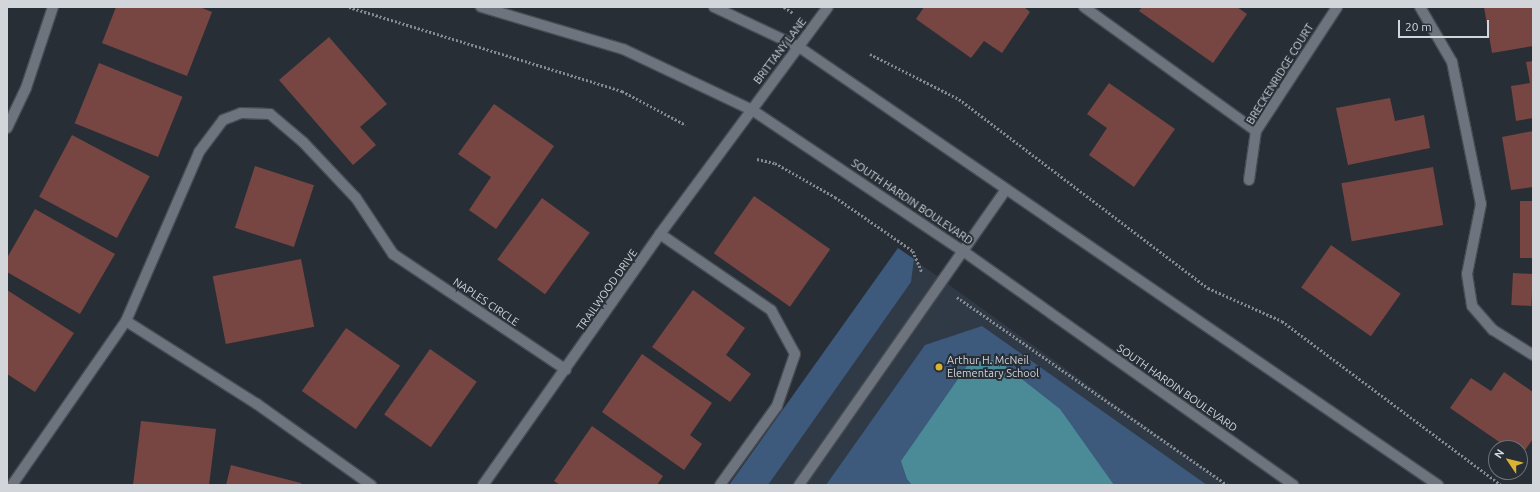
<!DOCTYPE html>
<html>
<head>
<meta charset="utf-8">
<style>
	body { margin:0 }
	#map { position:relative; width:1540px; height:492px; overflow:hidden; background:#282e36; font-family:Ubuntu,sans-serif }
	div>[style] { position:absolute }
	.built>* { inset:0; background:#303a46 }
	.green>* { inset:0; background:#3d597c }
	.water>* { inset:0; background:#4b8b98 }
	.building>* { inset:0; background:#774643; transform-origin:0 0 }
	.path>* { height:2.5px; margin-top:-1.25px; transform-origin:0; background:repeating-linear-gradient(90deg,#848990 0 2px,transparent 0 4px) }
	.roads { filter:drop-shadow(1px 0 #474c52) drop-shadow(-1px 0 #474c52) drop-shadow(0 1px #474c52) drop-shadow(0 -1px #474c52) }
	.service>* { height:10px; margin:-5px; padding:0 5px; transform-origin:5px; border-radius:5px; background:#6d747d }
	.minor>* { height:10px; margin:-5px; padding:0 5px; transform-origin:5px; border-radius:5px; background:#6d747d }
	.secondary>* { height:10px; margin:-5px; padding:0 5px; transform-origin:5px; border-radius:5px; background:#6d747d }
	.dots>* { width:11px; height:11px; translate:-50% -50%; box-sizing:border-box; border:2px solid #282e36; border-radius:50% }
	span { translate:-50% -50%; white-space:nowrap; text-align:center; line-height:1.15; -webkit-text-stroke:4px #282e36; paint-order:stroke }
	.street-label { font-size:11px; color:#d2d6db }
	.poi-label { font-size:11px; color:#d2d6db }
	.left { translate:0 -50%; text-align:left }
	.frame { position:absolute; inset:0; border:8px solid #d2d6db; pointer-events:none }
	.north { position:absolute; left:1488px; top:440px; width:40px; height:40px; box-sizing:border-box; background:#282e36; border:1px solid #6c7178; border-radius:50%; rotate:305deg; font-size:11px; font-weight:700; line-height:16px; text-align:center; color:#d2d6db }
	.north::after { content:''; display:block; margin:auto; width:14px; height:18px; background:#dcb233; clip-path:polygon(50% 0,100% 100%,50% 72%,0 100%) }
	.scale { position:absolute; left:1398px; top:20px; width:91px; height:18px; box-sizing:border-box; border:2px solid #d2d6db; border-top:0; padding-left:5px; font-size:12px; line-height:14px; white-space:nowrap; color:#d2d6db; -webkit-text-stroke:3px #282e36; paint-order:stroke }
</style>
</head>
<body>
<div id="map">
	<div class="built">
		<div style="clip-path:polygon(898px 248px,1227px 485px,730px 485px)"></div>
	</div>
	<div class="green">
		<div style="clip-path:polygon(898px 248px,914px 259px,911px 282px,768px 485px,729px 485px)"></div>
		<div style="clip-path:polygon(982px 326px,1207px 485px,826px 485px,925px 345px)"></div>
	</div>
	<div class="water">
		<div style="clip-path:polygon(974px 356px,1000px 362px,1060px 409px,1114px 485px,912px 485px,907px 479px,901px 461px)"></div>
	</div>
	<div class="building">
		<div style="clip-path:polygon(116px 7px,200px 7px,212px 12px,187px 76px,102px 43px)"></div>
		<div style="clip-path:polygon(924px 7px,1024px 7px,1030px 12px,1002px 53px,984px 41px,971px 58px,916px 19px)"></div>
		<div style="clip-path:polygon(1142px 7px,1237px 7px,1247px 14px,1213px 63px,1139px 11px)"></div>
		<div style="clip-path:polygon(1484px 7px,1533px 7px,1533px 46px,1492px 53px)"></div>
		<div style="clip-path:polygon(329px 37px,387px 104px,360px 127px,376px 145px,353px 165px,279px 80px)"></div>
		<div style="clip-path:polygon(1533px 61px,1533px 118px,1516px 121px,1511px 86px,1530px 83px,1526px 62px)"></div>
		<div style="left:99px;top:63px;width:90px;height:65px;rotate:22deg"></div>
		<div style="clip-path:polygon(1109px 83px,1175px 129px,1134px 187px,1089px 155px,1107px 128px,1087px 114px)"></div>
		<div style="clip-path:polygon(1390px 98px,1395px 121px,1424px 115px,1430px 148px,1348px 165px,1336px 108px)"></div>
		<div style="clip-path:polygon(494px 104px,554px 146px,496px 229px,469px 210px,491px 177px,458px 154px)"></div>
		<div style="clip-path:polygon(1533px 131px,1533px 187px,1511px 190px,1502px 137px)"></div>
		<div style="left:72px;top:135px;width:88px;height:70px;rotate:28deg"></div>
		<div style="left:255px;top:166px;width:62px;height:65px;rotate:18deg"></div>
		<div style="left:1433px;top:167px;width:59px;height:93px;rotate:80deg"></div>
		<div style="left:754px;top:196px;width:93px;height:70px;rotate:35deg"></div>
		<div style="left:542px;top:198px;width:59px;height:76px;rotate:36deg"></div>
		<div style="left:1520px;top:201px;width:13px;height:57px"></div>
		<div style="clip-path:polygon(35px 209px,115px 254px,80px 314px,7px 272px,7px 258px)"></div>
		<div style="left:1331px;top:245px;width:85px;height:52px;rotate:35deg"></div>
		<div style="left:301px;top:259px;width:69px;height:90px;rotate:79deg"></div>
		<div style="left:1513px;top:273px;width:20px;height:32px;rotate:3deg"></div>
		<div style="clip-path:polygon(7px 290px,74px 333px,35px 392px,7px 374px)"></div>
		<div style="clip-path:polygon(693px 290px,745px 328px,726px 355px,751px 374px,730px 402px,652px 347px)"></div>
		<div style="left:346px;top:328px;width:66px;height:77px;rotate:35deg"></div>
		<div style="left:430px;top:349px;width:57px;height:80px;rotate:35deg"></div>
		<div style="clip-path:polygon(642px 354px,712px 403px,690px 435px,702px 444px,684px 470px,602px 412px)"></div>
		<div style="clip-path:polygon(1504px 372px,1533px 392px,1533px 439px,1520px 457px,1520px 448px,1508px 448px,1450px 408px,1471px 378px,1491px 391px)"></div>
		<div style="clip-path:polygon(141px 421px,216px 429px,209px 485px,133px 485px)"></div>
		<div style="clip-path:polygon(592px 426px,663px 476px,657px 485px,560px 485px,554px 481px)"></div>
		<div style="clip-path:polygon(231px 465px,301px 483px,301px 485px,226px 485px)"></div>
	</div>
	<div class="path">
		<div style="left:349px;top:7px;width:286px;rotate:17.1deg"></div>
		<div style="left:622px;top:91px;width:72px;rotate:28deg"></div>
		<div style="left:784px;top:7px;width:11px;rotate:34deg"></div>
		<div style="left:870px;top:54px;width:100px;rotate:26.8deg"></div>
		<div style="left:959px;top:99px;width:313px;rotate:37.2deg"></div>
		<div style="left:1208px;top:288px;width:81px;rotate:24deg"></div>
		<div style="left:1282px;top:321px;width:274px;rotate:36.8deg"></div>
		<div style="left:757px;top:159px;width:18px;rotate:13deg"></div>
		<div style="left:775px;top:163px;width:69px;rotate:29.5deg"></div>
		<div style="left:835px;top:197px;width:95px;rotate:34.7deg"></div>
		<div style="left:913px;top:251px;width:23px;rotate:67deg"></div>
		<div style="left:957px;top:297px;width:329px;rotate:34.8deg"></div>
	</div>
	<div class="roads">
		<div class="service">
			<div style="left:1084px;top:7px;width:212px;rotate:35.8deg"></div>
			<div style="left:1420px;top:7px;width:64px;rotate:59.8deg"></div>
			<div style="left:1452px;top:62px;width:145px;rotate:78.5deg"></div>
			<div style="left:1481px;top:204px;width:71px;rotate:101.3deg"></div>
			<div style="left:1467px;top:274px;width:32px;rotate:81deg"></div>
			<div style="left:1472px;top:306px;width:32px;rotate:49deg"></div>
			<div style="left:1493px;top:330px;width:47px;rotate:32deg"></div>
			<div style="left:660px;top:234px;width:135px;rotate:34.4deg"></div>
			<div style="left:771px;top:310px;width:50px;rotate:61.4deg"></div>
			<div style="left:795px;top:354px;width:55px;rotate:109.1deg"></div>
			<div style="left:777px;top:406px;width:97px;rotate:125.8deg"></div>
			<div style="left:126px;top:321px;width:155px;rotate:32.4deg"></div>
			<div style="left:257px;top:404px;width:140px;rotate:35.4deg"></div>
			<div style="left:12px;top:485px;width:200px;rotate:-55.2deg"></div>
			<div style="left:126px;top:321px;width:184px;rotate:-66.6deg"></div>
			<div style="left:199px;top:152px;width:40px;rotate:-53deg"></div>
			<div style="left:223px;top:120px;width:19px;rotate:-21deg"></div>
			<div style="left:241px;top:113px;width:29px;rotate:2deg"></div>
			<div style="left:270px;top:114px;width:43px;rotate:40.3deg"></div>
			<div style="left:303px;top:142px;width:77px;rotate:46.6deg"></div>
			<div style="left:356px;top:198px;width:67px;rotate:56.5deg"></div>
			<div style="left:799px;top:485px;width:361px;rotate:-55deg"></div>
		</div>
		<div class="minor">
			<div style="left:7px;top:128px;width:44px;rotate:-64.6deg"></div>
			<div style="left:26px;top:88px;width:85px;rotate:-71.6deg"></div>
			<div style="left:1249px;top:180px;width:49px;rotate:-81.9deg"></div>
			<div style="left:1256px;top:131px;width:148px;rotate:-56.8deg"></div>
			<div style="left:393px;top:254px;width:208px;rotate:33.8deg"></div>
			<div style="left:483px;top:485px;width:307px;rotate:-54.8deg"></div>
			<div style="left:660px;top:234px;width:282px;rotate:-53.5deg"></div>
		</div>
		<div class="secondary">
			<div style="left:481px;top:7px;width:148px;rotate:16.5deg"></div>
			<div style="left:623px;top:49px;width:143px;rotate:25.3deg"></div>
			<div style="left:752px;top:110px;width:254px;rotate:33.8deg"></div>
			<div style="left:963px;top:251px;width:405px;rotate:35.3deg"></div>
			<div style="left:714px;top:7px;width:94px;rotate:25.2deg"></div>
			<div style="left:799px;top:47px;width:775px;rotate:34.43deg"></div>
		</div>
	</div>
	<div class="dots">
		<div style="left:939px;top:367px;background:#dcb233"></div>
	</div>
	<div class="street-label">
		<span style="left:780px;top:51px;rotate:-53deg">BRITTANY LANE</span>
		<span style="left:1280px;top:74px;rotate:-58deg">BRECKENRIDGE COURT</span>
		<span style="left:912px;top:202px;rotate:34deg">SOUTH HARDIN BOULEVARD</span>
		<span style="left:607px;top:290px;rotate:-55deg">TRAILWOOD DRIVE</span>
		<span style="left:486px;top:302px;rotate:34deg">NAPLES CIRCLE</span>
		<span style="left:1177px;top:388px;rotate:35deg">SOUTH HARDIN BOULEVARD</span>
	</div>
	<div class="poi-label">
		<span class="left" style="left:947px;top:367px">Arthur H. McNeil<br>Elementary School</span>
	</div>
	<div class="frame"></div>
	<div class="north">N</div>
	<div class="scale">20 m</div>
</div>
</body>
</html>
